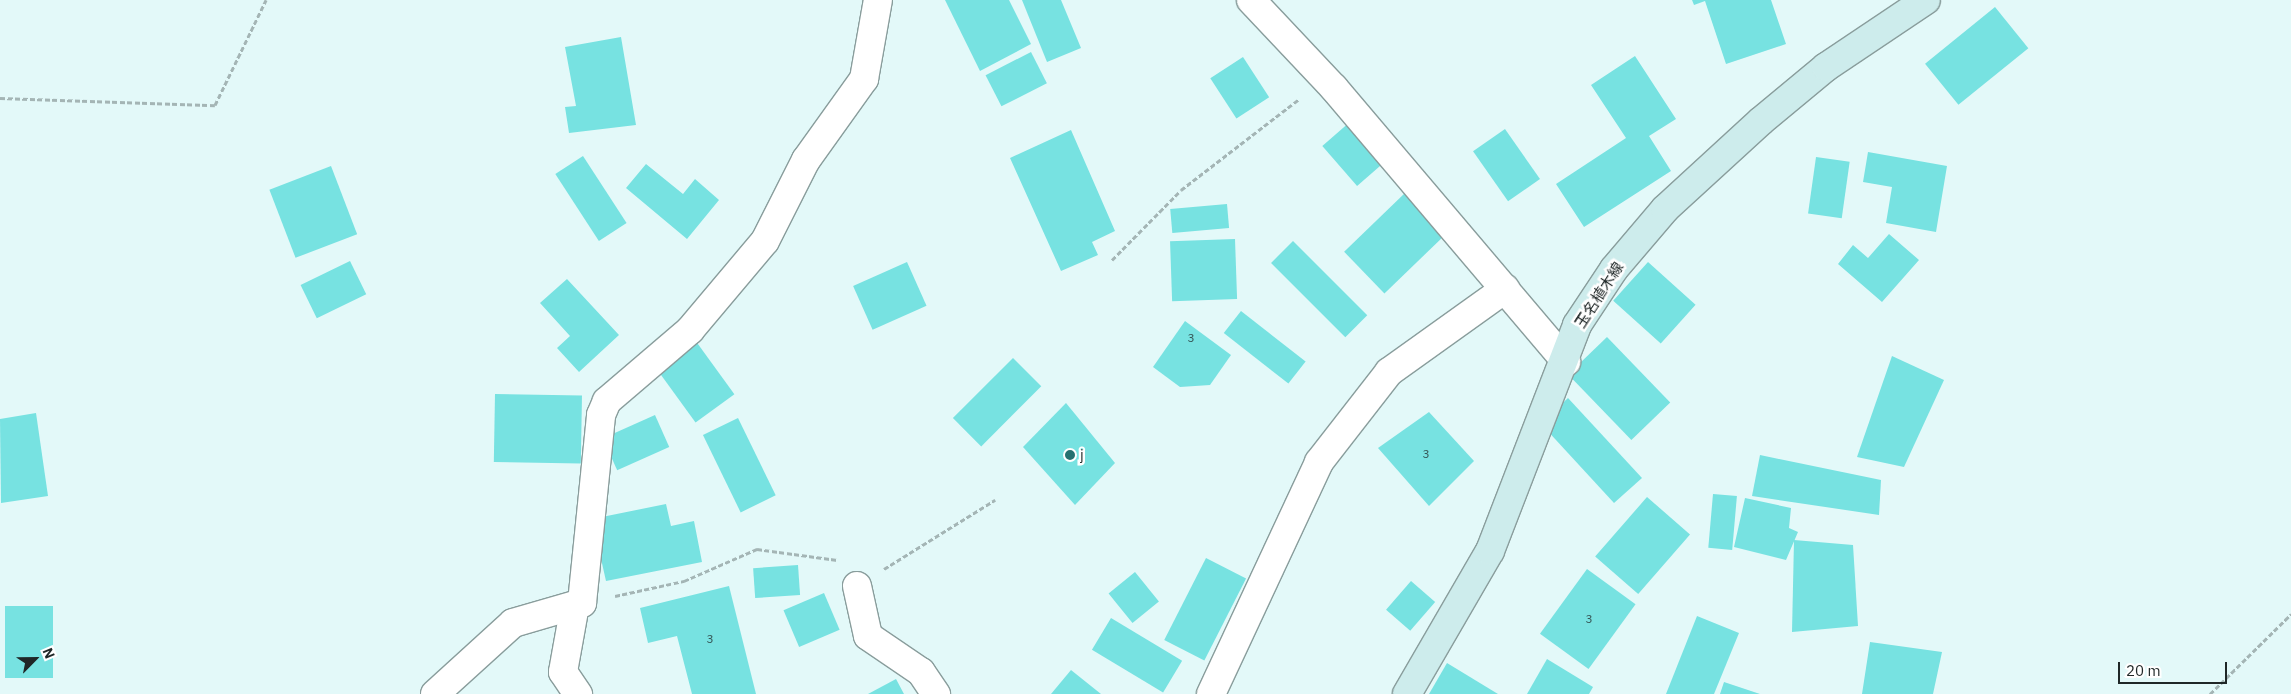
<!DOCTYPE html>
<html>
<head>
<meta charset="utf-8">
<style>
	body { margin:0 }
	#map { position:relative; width:2291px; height:694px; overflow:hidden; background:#e3f9f9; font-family:"IBM Plex Sans","Noto Sans JP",sans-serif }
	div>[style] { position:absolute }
	.building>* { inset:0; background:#77e2e1; transform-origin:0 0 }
	.path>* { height:3px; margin-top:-1.5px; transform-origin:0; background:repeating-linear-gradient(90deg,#a4b5b5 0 5px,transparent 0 7.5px) }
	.roads { filter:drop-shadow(1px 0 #899d9c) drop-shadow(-1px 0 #899d9c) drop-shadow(0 1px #899d9c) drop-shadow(0 -1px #899d9c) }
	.street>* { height:28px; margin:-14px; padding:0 14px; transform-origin:14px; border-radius:14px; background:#fff }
	.secondary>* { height:28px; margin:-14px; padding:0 14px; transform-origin:14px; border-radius:14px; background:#cdecec }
	.dots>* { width:14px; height:14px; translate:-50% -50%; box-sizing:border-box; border:2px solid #fff; border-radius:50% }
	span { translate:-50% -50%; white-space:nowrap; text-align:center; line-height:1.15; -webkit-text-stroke:5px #fff; paint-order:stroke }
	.number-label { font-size:12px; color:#355656 }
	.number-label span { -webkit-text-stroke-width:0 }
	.street-label { font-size:15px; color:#1f2727 }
	.poi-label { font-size:15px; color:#1f2727 }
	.left { translate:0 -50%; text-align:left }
	.north { position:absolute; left:10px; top:634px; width:50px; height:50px; -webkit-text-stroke:4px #fff; paint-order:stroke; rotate:67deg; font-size:14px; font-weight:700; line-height:20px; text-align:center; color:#1f2727 }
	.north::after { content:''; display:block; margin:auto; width:18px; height:22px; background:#1f2727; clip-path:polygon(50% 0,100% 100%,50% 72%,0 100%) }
	.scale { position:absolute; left:2118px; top:662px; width:109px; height:22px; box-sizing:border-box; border:2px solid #1f2727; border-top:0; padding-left:6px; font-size:15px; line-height:18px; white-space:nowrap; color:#1f2727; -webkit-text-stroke:4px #fff; paint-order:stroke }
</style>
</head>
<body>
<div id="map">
	<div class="building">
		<div style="clip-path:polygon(945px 0,1009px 0,1031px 44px,980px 71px)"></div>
		<div style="clip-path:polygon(1022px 0,1061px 0,1081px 48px,1047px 62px)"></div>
		<div style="clip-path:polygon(1692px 0,1771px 0,1786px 44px,1726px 64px,1705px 1px,1694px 5px)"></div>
		<div style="left:1995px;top:7px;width:53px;height:90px;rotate:51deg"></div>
		<div style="clip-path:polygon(621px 37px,636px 125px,569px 133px,565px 107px,576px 106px,565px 47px)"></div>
		<div style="left:1031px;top:52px;width:35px;height:51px;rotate:63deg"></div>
		<div style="clip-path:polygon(1635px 56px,1676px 119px,1649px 136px,1671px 171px,1584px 227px,1556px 184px,1626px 138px,1591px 85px)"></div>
		<div style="left:1243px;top:57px;width:48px;height:39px;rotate:57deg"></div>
		<div style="left:1351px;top:121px;width:53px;height:38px;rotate:49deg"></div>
		<div style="left:1505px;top:129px;width:61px;height:39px;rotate:55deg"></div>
		<div style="clip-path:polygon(1071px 130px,1115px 231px,1092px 242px,1098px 255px,1061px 271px,1010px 158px)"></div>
		<div style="clip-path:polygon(1868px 152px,1947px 166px,1936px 232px,1886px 223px,1892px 187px,1863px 182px)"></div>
		<div style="left:583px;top:156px;width:80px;height:33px;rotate:57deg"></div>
		<div style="left:1816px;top:157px;width:34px;height:57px;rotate:8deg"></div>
		<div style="clip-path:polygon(646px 164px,683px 194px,695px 179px,719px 200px,687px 239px,626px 188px)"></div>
		<div style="left:331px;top:166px;width:73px;height:66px;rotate:69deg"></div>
		<div style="left:1406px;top:192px;width:58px;height:86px;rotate:46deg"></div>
		<div style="left:1227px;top:204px;width:24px;height:57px;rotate:85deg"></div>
		<div style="clip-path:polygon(1889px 234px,1919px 260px,1882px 302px,1838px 264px,1853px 245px,1868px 258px)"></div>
		<div style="left:1235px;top:239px;width:60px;height:65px;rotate:88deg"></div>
		<div style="left:1293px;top:241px;width:105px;height:31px;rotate:45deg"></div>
		<div style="left:350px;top:261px;width:37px;height:55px;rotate:64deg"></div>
		<div style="left:907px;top:262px;width:48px;height:59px;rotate:66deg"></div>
		<div style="left:1648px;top:262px;width:64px;height:52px;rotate:42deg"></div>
		<div style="clip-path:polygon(567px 279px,619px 335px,579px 372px,557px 348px,570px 336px,540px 303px)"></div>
		<div style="left:1241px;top:311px;width:82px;height:28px;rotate:38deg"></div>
		<div style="clip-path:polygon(1185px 321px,1231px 355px,1210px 385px,1180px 387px,1153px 367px)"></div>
		<div style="left:1607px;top:337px;width:91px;height:54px;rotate:46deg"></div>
		<div style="left:695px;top:340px;width:67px;height:48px;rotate:54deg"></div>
		<div style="clip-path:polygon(1892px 356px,1944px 380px,1904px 467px,1857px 457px)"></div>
		<div style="left:1013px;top:358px;width:40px;height:85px;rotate:45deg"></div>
		<div style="left:495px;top:394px;width:87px;height:68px;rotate:1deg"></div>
		<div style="clip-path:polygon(1568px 398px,1642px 478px,1614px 503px,1544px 427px,1548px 417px)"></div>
		<div style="clip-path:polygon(1066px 403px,1115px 463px,1075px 505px,1023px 447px)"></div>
		<div style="clip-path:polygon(1429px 412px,1474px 461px,1429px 506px,1378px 448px)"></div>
		<div style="clip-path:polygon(36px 413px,48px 496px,1px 503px,0 419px)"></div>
		<div style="left:655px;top:415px;width:35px;height:57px;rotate:66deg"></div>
		<div style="left:738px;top:418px;width:86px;height:39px;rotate:64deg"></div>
		<div style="clip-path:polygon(1760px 455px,1881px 480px,1879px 515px,1752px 496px)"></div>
		<div style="left:1713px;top:494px;width:24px;height:54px;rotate:5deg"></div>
		<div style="left:1647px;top:497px;width:57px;height:79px;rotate:41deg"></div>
		<div style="clip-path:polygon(1745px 498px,1791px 508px,1789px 528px,1798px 532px,1786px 560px,1734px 547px)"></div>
		<div style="clip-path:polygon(666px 504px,671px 526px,694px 521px,702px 562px,606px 581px,592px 519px)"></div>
		<div style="clip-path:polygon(1794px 540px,1853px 545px,1858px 626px,1792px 632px)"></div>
		<div style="left:1206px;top:558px;width:45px;height:92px;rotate:27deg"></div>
		<div style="left:798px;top:565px;width:30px;height:45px;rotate:86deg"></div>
		<div style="left:1587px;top:569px;width:60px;height:80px;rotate:36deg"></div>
		<div style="left:1135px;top:572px;width:38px;height:34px;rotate:51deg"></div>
		<div style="left:1411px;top:581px;width:32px;height:38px;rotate:41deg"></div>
		<div style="clip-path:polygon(729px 586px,756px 694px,692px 694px,677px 636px,648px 643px,640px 608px)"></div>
		<div style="left:824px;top:593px;width:40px;height:44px;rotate:67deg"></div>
		<div style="left:5px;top:606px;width:48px;height:72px"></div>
		<div style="clip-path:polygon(1697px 616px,1739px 633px,1714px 694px,1666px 694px)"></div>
		<div style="left:1111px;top:618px;width:83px;height:37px;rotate:31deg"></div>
		<div style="clip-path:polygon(1870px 642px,1942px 652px,1933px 694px,1862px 694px)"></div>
		<div style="clip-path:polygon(1547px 659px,1593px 687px,1589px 694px,1527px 694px)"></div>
		<div style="clip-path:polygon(1447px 663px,1498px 694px,1429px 694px)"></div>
		<div style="clip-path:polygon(1071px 670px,1101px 694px,1051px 694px)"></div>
		<div style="clip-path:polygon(896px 679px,904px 694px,868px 694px)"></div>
		<div style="clip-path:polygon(1724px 682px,1760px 694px,1720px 694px)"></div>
	</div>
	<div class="path">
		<div style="left:0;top:98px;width:215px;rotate:1.9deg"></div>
		<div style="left:215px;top:105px;width:117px;rotate:-64.1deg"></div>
		<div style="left:1112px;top:260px;width:98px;rotate:-45.4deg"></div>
		<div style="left:1181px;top:190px;width:149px;rotate:-37.6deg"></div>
		<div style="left:884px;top:569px;width:131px;rotate:-31.9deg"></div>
		<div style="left:615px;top:596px;width:71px;rotate:-12.3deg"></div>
		<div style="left:684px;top:581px;width:80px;rotate:-23.7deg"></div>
		<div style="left:757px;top:549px;width:81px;rotate:7.8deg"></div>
		<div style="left:2210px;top:694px;width:114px;rotate:-44.6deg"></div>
	</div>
	<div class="roads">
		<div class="street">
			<div style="left:1251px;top:0;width:121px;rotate:46.7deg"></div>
			<div style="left:1334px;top:88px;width:359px;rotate:49.7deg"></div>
			<div style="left:857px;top:586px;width:51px;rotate:77.6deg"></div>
			<div style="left:868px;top:636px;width:64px;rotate:34.2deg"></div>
			<div style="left:921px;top:672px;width:27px;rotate:56deg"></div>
			<div style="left:575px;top:605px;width:68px;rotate:100.2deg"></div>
			<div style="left:563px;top:672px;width:27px;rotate:56deg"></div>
			<div style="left:435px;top:694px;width:105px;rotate:-42.3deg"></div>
			<div style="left:513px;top:623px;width:72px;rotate:-16.2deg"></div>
			<div style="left:582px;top:603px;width:189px;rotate:-84.2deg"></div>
			<div style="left:601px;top:415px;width:15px;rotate:-67deg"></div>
			<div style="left:607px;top:401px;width:109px;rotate:-40.5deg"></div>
			<div style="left:690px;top:330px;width:116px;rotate:-49.9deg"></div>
			<div style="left:765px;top:241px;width:91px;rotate:-63.2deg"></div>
			<div style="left:806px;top:160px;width:100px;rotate:-54.4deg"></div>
			<div style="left:864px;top:79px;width:80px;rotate:-80deg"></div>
			<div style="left:1211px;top:694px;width:256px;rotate:-65deg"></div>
			<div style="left:1319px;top:462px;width:114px;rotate:-52.1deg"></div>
			<div style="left:1389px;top:372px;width:143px;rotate:-35.6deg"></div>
		</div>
		<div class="secondary">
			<div style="left:1407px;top:694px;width:165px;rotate:-59.9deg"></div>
			<div style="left:1490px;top:551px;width:242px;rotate:-68.9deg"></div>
			<div style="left:1577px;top:325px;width:67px;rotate:-56.5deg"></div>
			<div style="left:1614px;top:269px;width:79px;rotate:-49.6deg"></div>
			<div style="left:1665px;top:209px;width:130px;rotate:-42.5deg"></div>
			<div style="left:1761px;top:121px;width:85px;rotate:-39.7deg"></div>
			<div style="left:1826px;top:67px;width:120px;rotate:-33.8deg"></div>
		</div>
	</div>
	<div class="dots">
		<div style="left:1070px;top:455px;background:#267170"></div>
	</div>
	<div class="number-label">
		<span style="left:1191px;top:338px">3</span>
		<span style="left:1426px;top:454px">3</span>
		<span style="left:1589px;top:619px">3</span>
		<span style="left:710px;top:639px">3</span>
	</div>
	<div class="street-label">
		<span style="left:1599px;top:295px;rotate:-57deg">玉名植木線</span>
	</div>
	<div class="poi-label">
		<span class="left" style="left:1080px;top:455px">j</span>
	</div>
	<div class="north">N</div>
	<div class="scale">20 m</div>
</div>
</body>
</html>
